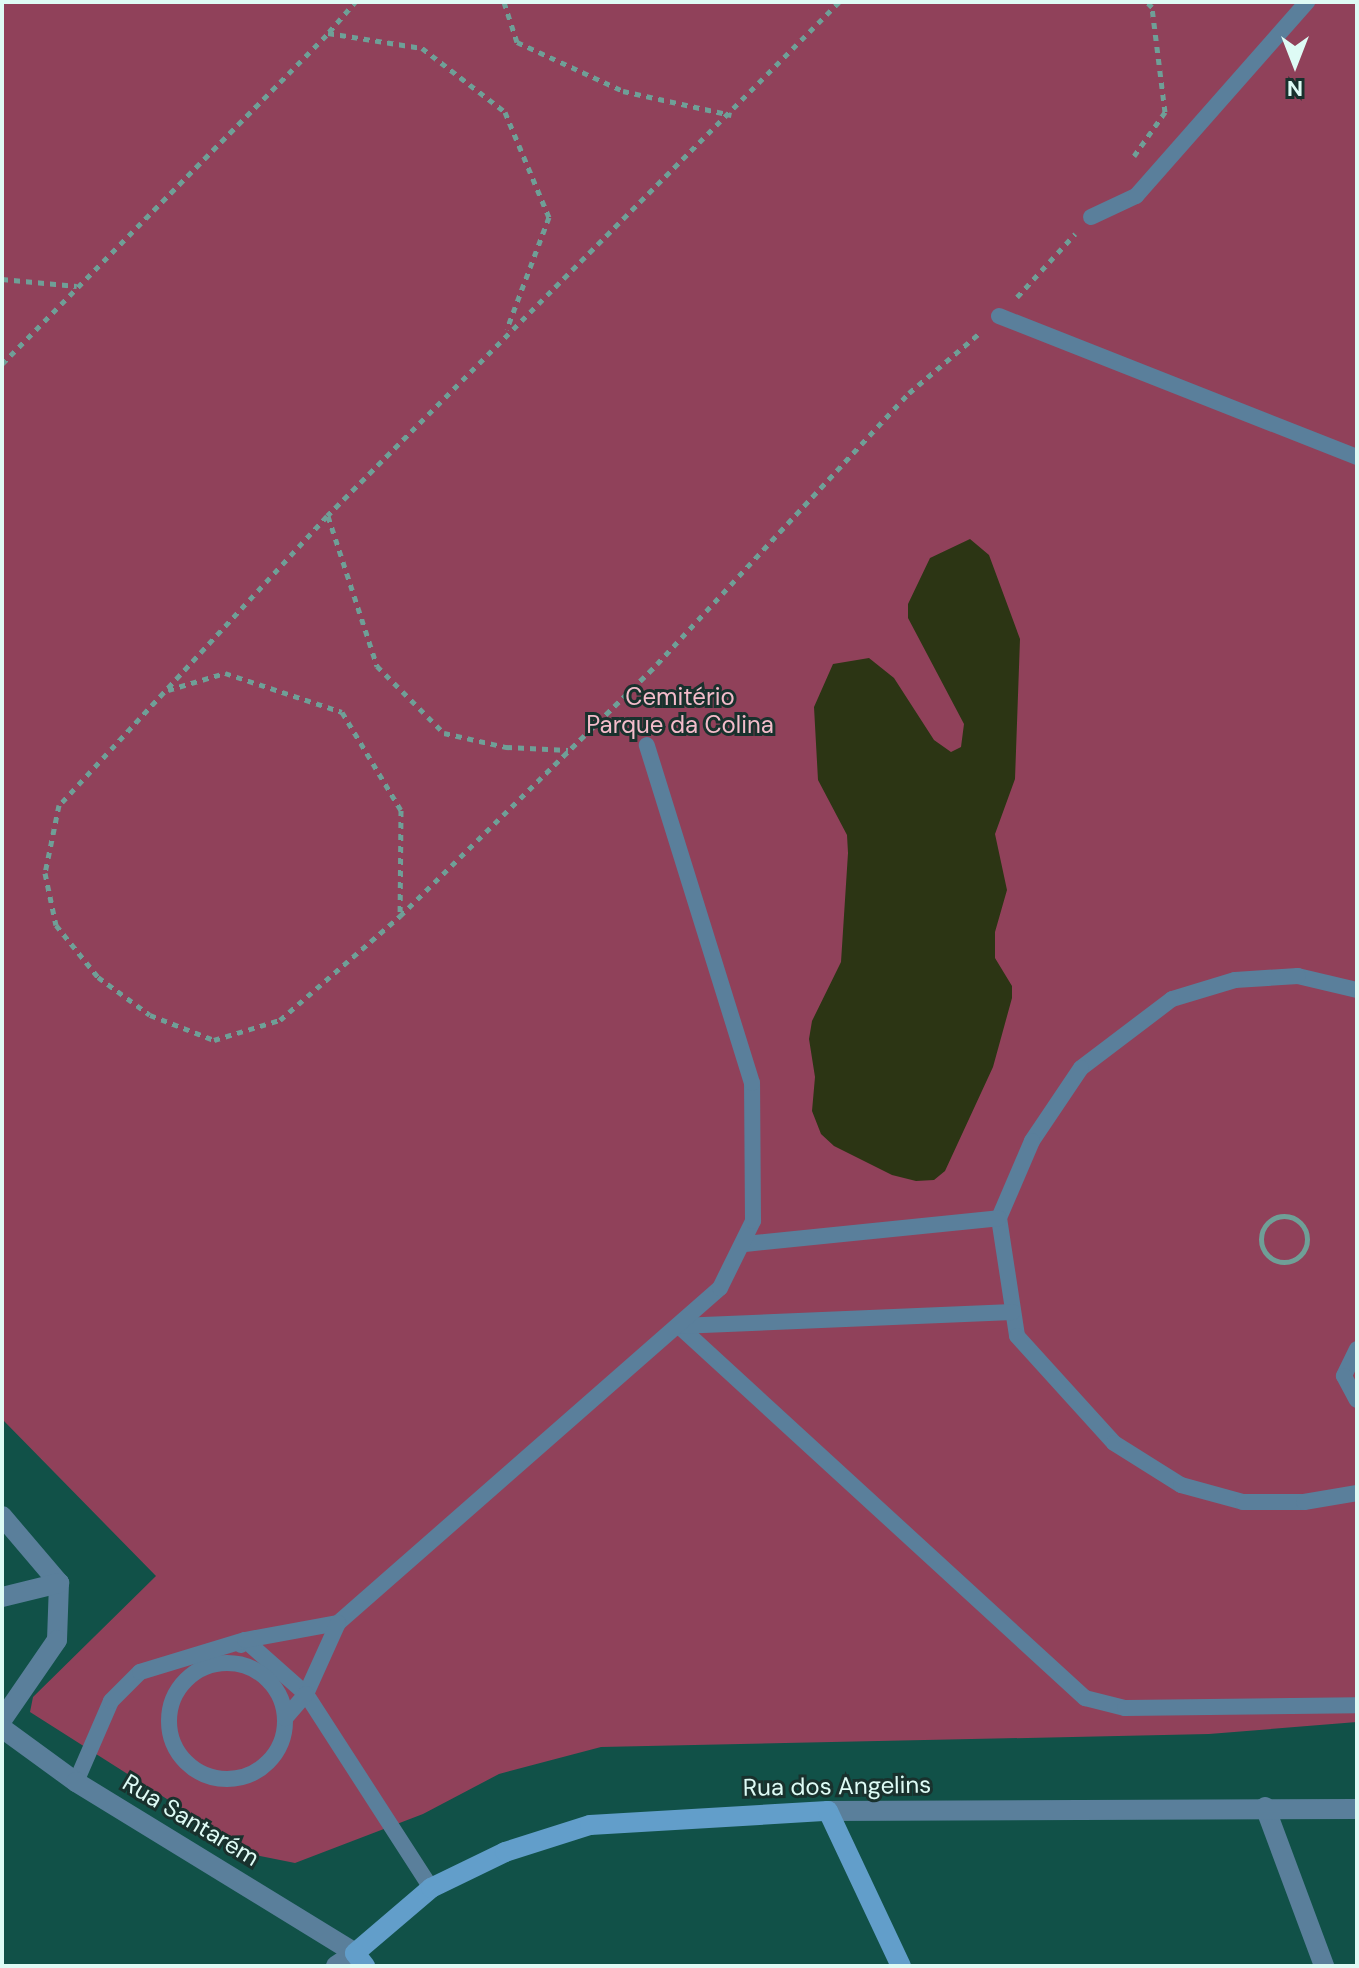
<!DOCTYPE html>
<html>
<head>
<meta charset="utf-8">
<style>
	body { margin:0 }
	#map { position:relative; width:1359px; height:1968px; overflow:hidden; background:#115148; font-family:"DM Sans",sans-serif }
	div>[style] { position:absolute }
	.green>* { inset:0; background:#90415a }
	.water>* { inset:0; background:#2c3514 }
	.path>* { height:5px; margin-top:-2.5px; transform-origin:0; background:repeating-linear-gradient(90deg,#6f9f97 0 6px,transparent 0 12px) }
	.path>.ring { margin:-2.5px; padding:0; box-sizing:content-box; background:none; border:5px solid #6f9f97; border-radius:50% }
	.lane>* { height:16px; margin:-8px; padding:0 8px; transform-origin:8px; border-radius:8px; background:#5a7f9b }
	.lane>.ring { margin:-8px; padding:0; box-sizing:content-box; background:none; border:16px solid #5a7f9b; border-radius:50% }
	.street>* { height:20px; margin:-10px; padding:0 10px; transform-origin:10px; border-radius:10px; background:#5a7f9b }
	.secondary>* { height:20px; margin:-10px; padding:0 10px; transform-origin:10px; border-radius:10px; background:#629eca }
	span { translate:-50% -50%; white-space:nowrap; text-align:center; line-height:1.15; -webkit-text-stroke:6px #19312d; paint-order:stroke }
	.park-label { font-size:24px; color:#f3bcca }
	.street-label { font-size:24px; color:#defbf5 }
	.frame { position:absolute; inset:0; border:4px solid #defbf5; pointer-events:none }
	.north { position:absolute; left:1255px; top:24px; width:80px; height:80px; -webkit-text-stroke:6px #19312d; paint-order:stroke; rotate:180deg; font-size:22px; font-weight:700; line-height:32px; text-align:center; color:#defbf5 }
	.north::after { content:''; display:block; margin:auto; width:28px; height:36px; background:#defbf5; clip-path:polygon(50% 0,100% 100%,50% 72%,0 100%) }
</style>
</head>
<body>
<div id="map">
	<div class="green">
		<div style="clip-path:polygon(2px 2px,1357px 2px,1357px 1722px,1209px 1734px,601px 1747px,499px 1774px,423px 1814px,295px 1863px,255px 1855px,30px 1712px,33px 1697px,156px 1576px,2px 1419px)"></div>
	</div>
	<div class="water">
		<div style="clip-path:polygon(970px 539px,989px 555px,1020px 639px,1015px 779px,995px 834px,1007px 890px,995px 932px,995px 958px,1012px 986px,1012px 998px,993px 1067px,945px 1171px,934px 1180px,916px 1181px,892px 1175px,834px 1146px,821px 1134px,812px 1111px,815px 1077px,809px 1039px,812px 1021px,841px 962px,848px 853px,847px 835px,818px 780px,814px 707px,833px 664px,869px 658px,894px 678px,934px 740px,951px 752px,961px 747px,964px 724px,908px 618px,908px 604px,930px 558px)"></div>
	</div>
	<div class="path">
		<div style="left:504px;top:2px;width:42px;rotate:72deg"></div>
		<div style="left:517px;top:42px;width:117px;rotate:24.8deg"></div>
		<div style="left:623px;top:91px;width:111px;rotate:12.5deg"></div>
		<div style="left:839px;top:2px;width:725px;rotate:134.89deg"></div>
		<div style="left:327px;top:516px;width:394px;rotate:132.8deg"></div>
		<div style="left:59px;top:805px;width:69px;rotate:101.6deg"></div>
		<div style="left:45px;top:873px;width:53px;rotate:78.1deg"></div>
		<div style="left:56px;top:925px;width:67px;rotate:51.1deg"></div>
		<div style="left:98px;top:977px;width:64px;rotate:36.2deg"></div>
		<div style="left:150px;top:1015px;width:69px;rotate:21.3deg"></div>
		<div style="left:214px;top:1040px;width:69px;rotate:-16.9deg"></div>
		<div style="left:280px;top:1020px;width:159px;rotate:-40.9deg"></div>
		<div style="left:400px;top:916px;width:360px;rotate:-44.4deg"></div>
		<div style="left:657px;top:664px;width:370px;rotate:-47.1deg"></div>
		<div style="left:909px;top:393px;width:94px;rotate:-40.3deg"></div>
		<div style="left:329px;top:32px;width:40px;rotate:-49deg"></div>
		<div style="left:1134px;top:156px;width:54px;rotate:-54.8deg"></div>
		<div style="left:1165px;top:112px;width:106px;rotate:-97.1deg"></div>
		<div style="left:1152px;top:7px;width:7px;rotate:-135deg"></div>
		<div style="left:2px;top:279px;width:75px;rotate:5.3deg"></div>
		<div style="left:1017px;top:297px;width:86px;rotate:-47.4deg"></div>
		<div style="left:2px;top:364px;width:465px;rotate:-45.4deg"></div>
		<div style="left:328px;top:33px;width:95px;rotate:9.1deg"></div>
		<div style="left:422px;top:48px;width:105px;rotate:37.6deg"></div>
		<div style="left:505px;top:112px;width:114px;rotate:67.3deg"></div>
		<div style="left:549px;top:217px;width:120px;rotate:110.6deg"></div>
		<div style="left:328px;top:516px;width:158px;rotate:71.9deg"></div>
		<div style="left:377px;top:666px;width:95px;rotate:45deg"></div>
		<div style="left:444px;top:733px;width:64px;rotate:12.7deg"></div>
		<div style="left:506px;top:747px;width:62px;rotate:2.8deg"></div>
		<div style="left:168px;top:690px;width:59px;rotate:-16.6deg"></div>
		<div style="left:225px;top:673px;width:123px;rotate:18.4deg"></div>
		<div style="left:342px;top:712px;width:114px;rotate:59deg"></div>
		<div style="left:401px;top:810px;width:105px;rotate:90.5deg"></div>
		<div class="ring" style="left:1261px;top:1216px;width:41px;height:41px"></div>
	</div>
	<div class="lane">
		<div style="left:1091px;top:217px;width:50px;rotate:-25deg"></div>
		<div style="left:1136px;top:196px;width:259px;rotate:-48.6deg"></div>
		<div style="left:999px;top:316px;width:385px;rotate:21.5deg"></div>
		<div style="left:1357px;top:990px;width:61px;rotate:-166.7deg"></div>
		<div style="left:1298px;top:976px;width:63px;rotate:176.4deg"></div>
		<div style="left:1235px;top:980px;width:66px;rotate:163.2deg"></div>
		<div style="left:1172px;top:999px;width:114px;rotate:142.8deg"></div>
		<div style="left:1081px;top:1068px;width:88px;rotate:123.9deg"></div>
		<div style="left:1032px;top:1141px;width:84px;rotate:113.2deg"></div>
		<div style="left:999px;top:1218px;width:119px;rotate:81.3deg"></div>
		<div style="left:1017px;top:1336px;width:144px;rotate:47.8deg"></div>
		<div style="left:1114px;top:1443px;width:79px;rotate:32.1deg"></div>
		<div style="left:1181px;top:1485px;width:64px;rotate:15.3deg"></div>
		<div style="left:1243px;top:1502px;width:61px"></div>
		<div style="left:1304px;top:1502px;width:54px;rotate:-9.6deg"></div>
		<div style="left:745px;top:1244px;width:255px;rotate:-5.8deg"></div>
		<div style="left:679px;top:1326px;width:551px;rotate:42.5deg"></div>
		<div style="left:1085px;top:1698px;width:41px;rotate:14deg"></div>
		<div style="left:1125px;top:1708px;width:232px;rotate:-0.7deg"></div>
		<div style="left:679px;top:1326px;width:334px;rotate:-2.4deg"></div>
		<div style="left:1357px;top:1349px;width:30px;rotate:116deg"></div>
		<div style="left:1344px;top:1376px;width:27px;rotate:62deg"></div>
		<div style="left:338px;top:1623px;width:508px;rotate:-41.25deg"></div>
		<div style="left:720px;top:1288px;width:75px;rotate:-63.8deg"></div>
		<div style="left:753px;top:1221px;width:138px;rotate:-90.4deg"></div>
		<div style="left:752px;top:1083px;width:354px;rotate:-107.3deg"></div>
		<div style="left:241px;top:1645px;width:6px;rotate:-51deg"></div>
		<div style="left:245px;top:1640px;width:81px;rotate:41.5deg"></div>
		<div style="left:306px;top:1694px;width:231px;rotate:57.2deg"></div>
		<div class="ring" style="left:169px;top:1663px;width:100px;height:100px"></div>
		<div style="left:76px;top:1782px;width:88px;rotate:-66.6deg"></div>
		<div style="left:111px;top:1701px;width:41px;rotate:-45deg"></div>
		<div style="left:140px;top:1672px;width:110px;rotate:-16.9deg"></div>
		<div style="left:245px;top:1640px;width:95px;rotate:-10.4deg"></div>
		<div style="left:338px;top:1623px;width:78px;rotate:114.3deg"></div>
		<div style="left:306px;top:1694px;width:32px;rotate:131deg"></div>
	</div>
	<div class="street">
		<div style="left:2px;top:1516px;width:88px;rotate:49.6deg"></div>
		<div style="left:59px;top:1583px;width:57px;rotate:92deg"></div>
		<div style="left:57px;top:1640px;width:97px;rotate:124.5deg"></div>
		<div style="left:2px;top:1597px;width:59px;rotate:-13.8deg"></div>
		<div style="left:2px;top:1728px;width:92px;rotate:36.1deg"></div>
		<div style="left:76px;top:1782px;width:327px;rotate:31.5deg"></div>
		<div style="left:355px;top:1953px;width:23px;rotate:146deg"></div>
		<div style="left:1265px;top:1807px;width:170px;rotate:69.6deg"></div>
		<div style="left:828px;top:1811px;width:529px;rotate:-0.22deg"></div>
	</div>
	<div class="secondary">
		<div style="left:365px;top:1966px;width:16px;rotate:-128deg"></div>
		<div style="left:355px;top:1953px;width:100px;rotate:-40.5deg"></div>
		<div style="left:431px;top:1888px;width:82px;rotate:-25.9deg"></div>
		<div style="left:505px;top:1852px;width:89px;rotate:-17.6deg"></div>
		<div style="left:590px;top:1825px;width:238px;rotate:-3.4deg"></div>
		<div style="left:828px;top:1811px;width:171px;rotate:64.8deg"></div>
	</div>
	<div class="park-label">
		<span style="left:680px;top:711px">Cemitério<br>Parque da Colina</span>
	</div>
	<div class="street-label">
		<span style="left:837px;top:1786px;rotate:-1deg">Rua dos Angelins</span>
		<span style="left:191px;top:1820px;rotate:31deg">Rua Santarém</span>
	</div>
	<div class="frame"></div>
	<div class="north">N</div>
</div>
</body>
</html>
